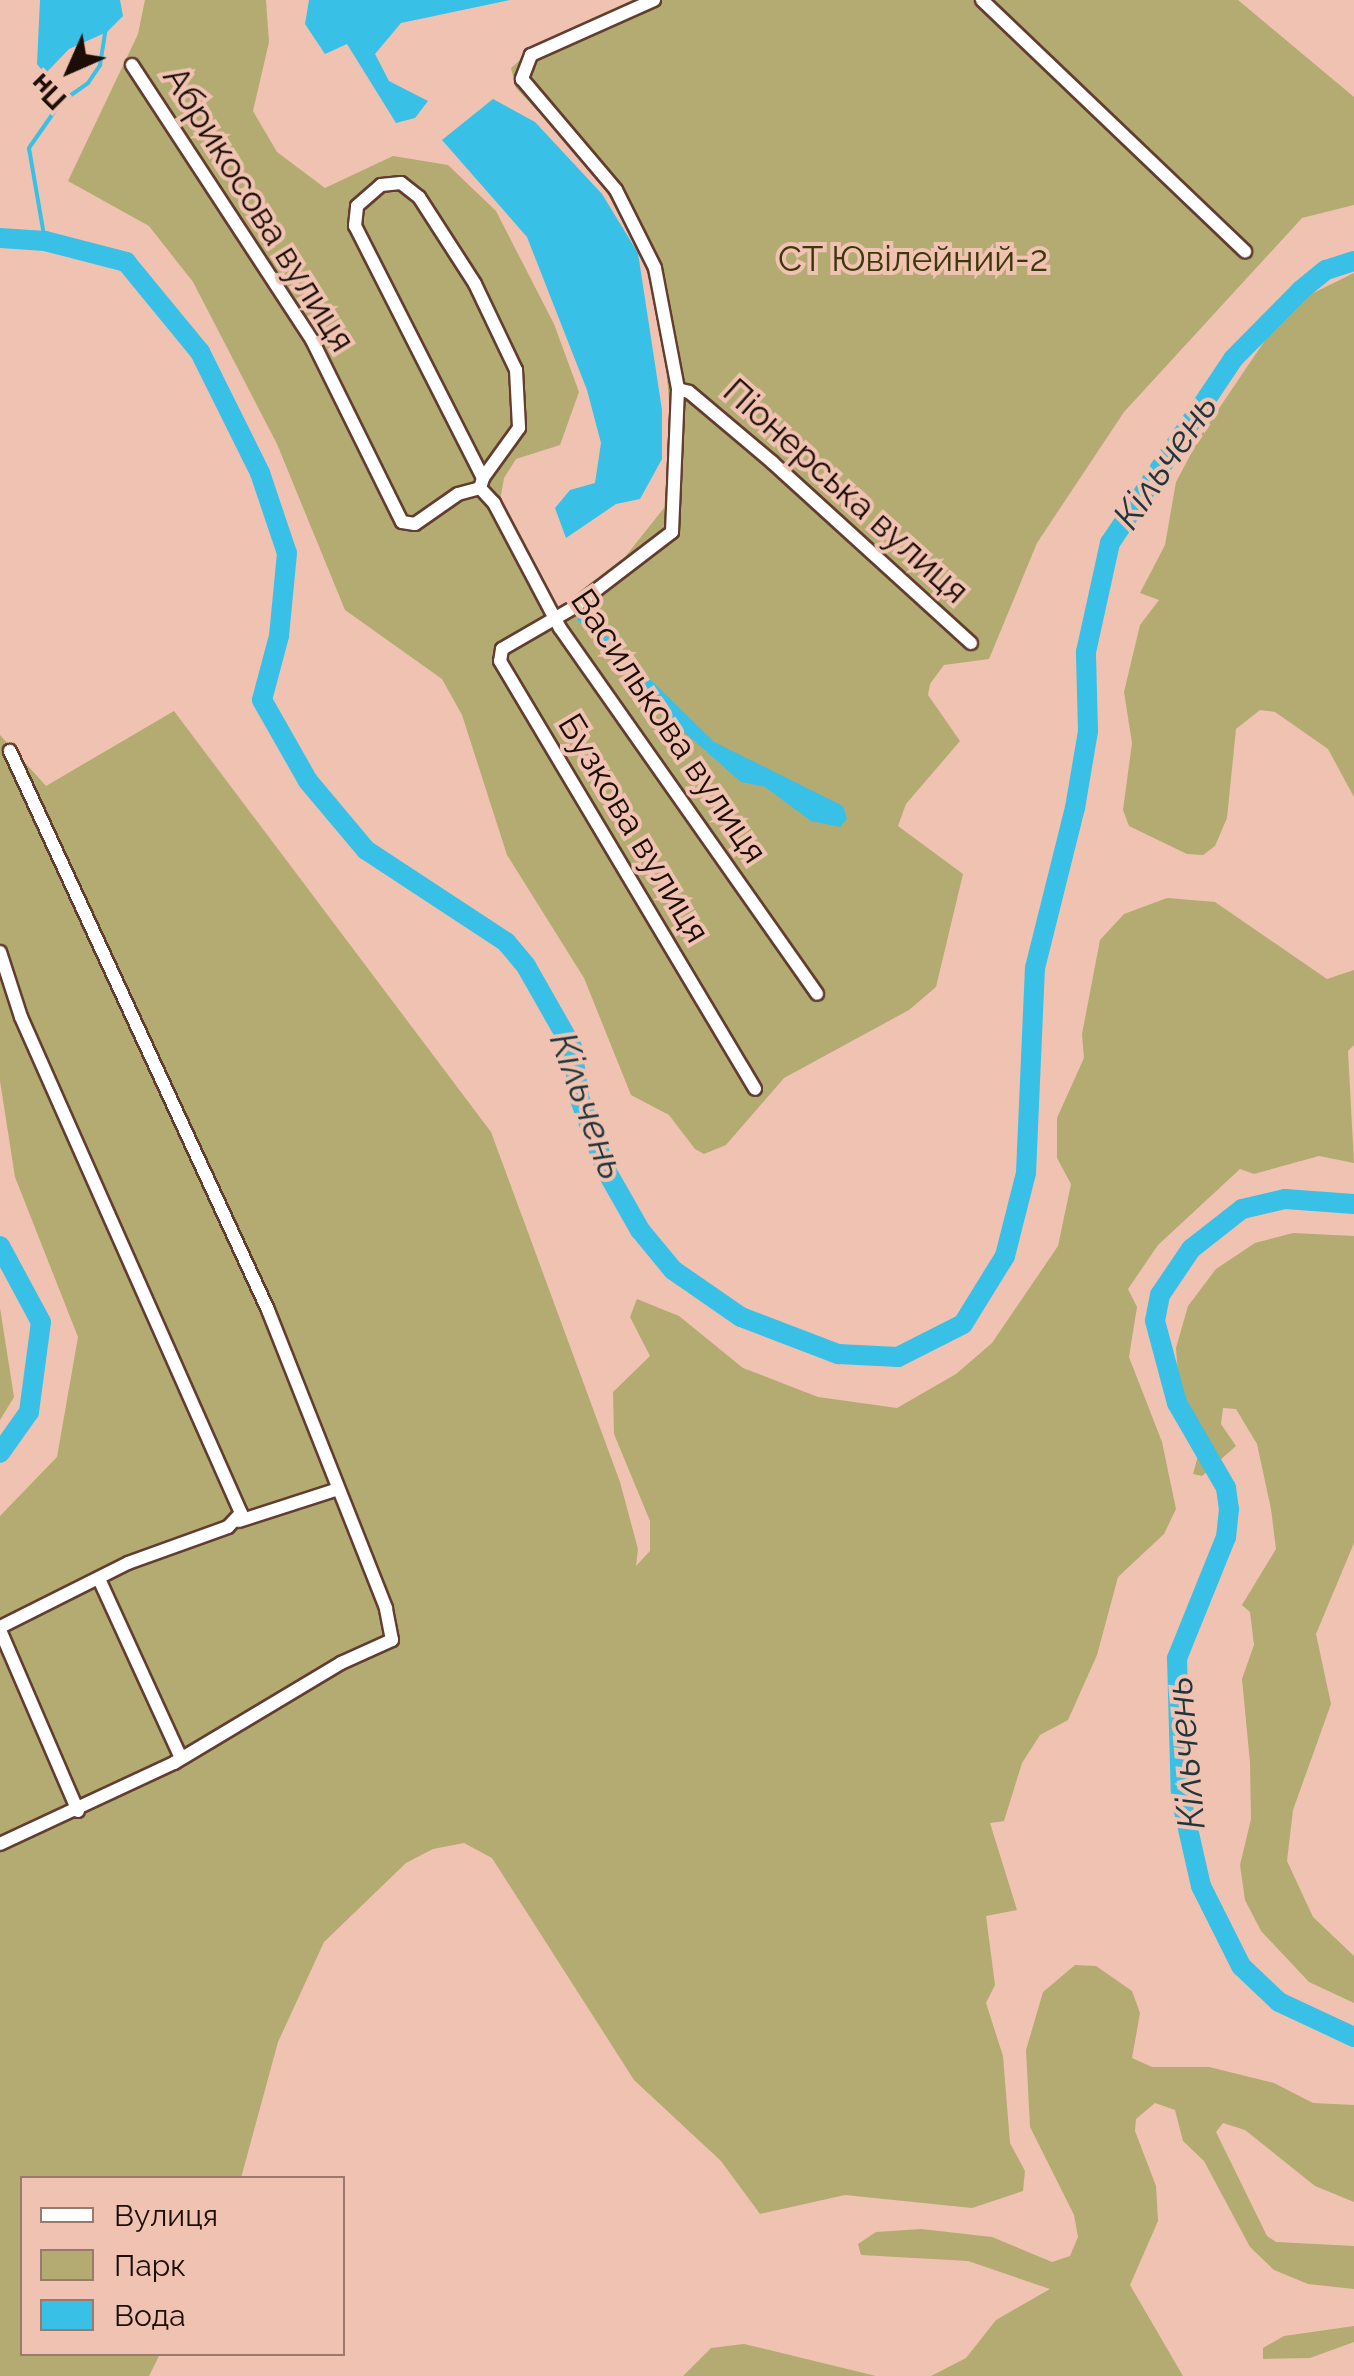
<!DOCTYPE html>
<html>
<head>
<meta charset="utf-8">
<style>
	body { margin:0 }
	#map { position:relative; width:1354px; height:2376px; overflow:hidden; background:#f0c2b1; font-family:Raleway,sans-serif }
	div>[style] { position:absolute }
	.green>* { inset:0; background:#b3ab72 }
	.water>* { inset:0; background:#38c0e6 }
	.stream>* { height:4px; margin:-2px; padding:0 2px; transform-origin:2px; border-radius:2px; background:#38c0e6 }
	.river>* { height:20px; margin:-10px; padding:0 10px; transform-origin:10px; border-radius:10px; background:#38c0e6 }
	.roads { filter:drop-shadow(2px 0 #633d2f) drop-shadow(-2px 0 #633d2f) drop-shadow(0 2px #633d2f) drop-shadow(0 -2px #633d2f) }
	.minor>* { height:12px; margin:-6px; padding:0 6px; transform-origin:6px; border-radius:6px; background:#fff }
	span { translate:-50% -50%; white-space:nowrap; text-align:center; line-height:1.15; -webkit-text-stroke:8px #f0c2b1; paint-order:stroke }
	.street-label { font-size:35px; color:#1c0d07 }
	.park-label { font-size:35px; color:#3d370b }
	.water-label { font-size:38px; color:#1f353c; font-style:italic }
	.legend { position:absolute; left:20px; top:2176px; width:325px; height:180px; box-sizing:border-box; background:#f0c2b1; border:2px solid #9b7a6d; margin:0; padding:12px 18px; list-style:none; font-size:30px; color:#1c0d07 }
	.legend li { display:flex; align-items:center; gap:20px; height:50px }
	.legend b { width:50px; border:2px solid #9b7a6d }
	.north { position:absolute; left:20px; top:20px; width:100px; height:100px; -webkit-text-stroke:8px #f0c2b1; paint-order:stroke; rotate:225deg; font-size:28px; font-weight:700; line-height:40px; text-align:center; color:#1c0d07 }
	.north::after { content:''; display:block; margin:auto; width:35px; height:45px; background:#1c0d07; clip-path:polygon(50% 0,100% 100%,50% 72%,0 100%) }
</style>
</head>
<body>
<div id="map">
	<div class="green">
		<div style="clip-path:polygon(145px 0,266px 0,269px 42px,253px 111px,277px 152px,325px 188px,393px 156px,448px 165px,496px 211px,554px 324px,579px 392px,560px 445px,516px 459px,504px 478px,500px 501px,559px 608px,621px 562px,664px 508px,672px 437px,664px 341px,642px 254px,595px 172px,516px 88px,511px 68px,527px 54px,639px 0,1238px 0,1354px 97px,1354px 205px,1302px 218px,1124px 412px,1037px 543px,989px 659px,944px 665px,930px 684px,928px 695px,960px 741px,906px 804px,898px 826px,963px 874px,936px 987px,909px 1010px,784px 1078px,726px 1145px,704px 1154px,695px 1149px,669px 1115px,631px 1095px,584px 978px,507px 855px,462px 715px,442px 679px,345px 610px,277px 444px,193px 282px,149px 226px,68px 181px,138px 34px)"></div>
		<div style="clip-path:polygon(1354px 273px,1354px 797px,1328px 749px,1275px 712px,1260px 710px,1236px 729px,1227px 818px,1215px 846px,1203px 855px,1187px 854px,1129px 826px,1123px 810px,1132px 743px,1124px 692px,1140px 625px,1159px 600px,1140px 593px,1165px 545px,1176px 482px,1201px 435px,1274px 327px,1301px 299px)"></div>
		<div style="clip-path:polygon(174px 711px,491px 1132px,620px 1482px,638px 1549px,636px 1566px,650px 1551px,650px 1521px,614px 1434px,613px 1392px,650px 1356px,630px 1317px,637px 1299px,679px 1316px,743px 1368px,818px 1397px,897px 1408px,956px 1374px,992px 1343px,1058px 1246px,1071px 1184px,1057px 1158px,1057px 1118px,1084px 1058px,1082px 1034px,1100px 940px,1124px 914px,1167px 898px,1215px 902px,1327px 979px,1354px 970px,1354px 1045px,1348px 1051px,1354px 1163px,1319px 1156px,1254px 1174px,1240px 1169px,1158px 1245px,1128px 1289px,1137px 1307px,1129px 1357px,1162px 1442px,1176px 1509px,1164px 1534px,1118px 1577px,1097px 1655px,1068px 1720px,1040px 1735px,1022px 1763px,1004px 1821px,990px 1823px,1017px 1910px,986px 1916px,995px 1985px,986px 2003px,1003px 2056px,1010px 2143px,1025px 2171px,1023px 2191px,972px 2208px,845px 2195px,760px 2214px,721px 2161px,634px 2080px,492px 1858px,464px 1843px,433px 1849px,406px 1863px,324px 1942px,278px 2042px,241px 2178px,22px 2178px,22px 2354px,160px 2354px,149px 2376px,0 2376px,0 1516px,57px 1457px,78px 1337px,15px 1177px,0 1081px,0 735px,46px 786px)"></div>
		<div style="clip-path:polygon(1293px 1233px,1354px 1236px,1354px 1543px,1316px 1634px,1331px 1704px,1293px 1810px,1287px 1861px,1313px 1917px,1354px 1956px,1354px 2003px,1309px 1982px,1261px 1931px,1245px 1900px,1240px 1865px,1251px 1819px,1250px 1763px,1242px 1679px,1254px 1645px,1250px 1612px,1242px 1605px,1276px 1549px,1271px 1509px,1257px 1444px,1236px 1409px,1223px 1408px,1221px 1424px,1236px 1446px,1202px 1476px,1193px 1474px,1203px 1437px,1179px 1387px,1176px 1348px,1188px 1306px,1216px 1269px,1255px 1243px)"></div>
		<div style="clip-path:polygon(0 1308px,14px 1397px,0 1420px)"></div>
		<div style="clip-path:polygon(1075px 1965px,1096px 1966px,1132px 1991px,1140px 2013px,1132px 2058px,1152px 2067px,1209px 2067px,1274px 2083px,1313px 2103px,1354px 2105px,1354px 2202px,1315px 2186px,1245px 2130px,1223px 2123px,1216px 2132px,1267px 2236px,1276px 2242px,1354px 2246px,1354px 2289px,1308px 2284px,1274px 2270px,1250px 2247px,1204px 2161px,1183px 2141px,1175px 2110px,1155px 2103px,1136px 2119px,1135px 2131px,1156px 2186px,1158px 2221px,1130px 2285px,1183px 2376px,931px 2376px,966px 2358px,996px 2320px,1050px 2289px,968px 2261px,861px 2255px,858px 2244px,876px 2232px,921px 2229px,992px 2237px,1052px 2262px,1070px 2256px,1078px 2237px,1074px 2215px,1030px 2127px,1026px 2050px,1043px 1992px)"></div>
		<div style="clip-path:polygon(1354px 2326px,1354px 2342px,1310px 2358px,1263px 2359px,1263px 2348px,1284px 2336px)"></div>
		<div style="clip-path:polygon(744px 2344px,876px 2376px,683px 2376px,711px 2348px)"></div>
	</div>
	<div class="water">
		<div style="clip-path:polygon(40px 0,120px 0,123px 16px,107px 32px,69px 49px,45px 74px,37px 64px)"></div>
		<div style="clip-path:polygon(309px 0,510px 0,401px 23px,375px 54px,389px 81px,428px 101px,415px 118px,396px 123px,347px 44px,325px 54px,305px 24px)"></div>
		<div style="clip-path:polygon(493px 99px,535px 122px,602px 194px,638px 253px,662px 410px,662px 459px,640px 499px,616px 504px,566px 538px,555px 508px,570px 490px,595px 483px,601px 443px,587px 390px,527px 237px,442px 140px)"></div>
		<div style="clip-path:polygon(583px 613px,714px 742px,843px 806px,847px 819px,840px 827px,811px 821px,765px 787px,741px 782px,675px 724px,654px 694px,577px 620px)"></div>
	</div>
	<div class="stream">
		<div style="left:45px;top:241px;width:94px;rotate:-99.8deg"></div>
		<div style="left:29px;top:148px;width:56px;rotate:-55.2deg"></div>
		<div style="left:61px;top:102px;width:33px;rotate:-35deg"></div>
		<div style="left:88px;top:83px;width:22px;rotate:-56deg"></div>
		<div style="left:100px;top:65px;width:36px;rotate:-81deg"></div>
	</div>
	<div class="river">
		<div style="left:0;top:238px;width:45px;rotate:3.8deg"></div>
		<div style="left:45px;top:241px;width:84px;rotate:14.5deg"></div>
		<div style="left:126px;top:262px;width:117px;rotate:50.6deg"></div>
		<div style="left:200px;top:352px;width:135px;rotate:63.6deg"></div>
		<div style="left:260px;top:473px;width:84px;rotate:71.4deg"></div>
		<div style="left:287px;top:553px;width:83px;rotate:95.5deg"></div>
		<div style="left:279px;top:636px;width:66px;rotate:104.9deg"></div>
		<div style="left:262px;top:700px;width:93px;rotate:60.4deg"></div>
		<div style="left:308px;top:781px;width:90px;rotate:50deg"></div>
		<div style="left:366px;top:850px;width:168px;rotate:33.3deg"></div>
		<div style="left:506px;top:942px;width:31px;rotate:50deg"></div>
		<div style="left:526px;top:966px;width:93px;rotate:60.4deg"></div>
		<div style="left:572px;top:1047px;width:50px;rotate:82deg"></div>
		<div style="left:579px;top:1097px;width:80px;rotate:69.5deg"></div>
		<div style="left:607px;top:1172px;width:67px;rotate:60.4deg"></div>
		<div style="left:640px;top:1230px;width:52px;rotate:50.5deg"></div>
		<div style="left:673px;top:1270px;width:83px;rotate:34.7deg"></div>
		<div style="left:741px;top:1317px;width:104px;rotate:20.9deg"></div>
		<div style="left:838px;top:1354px;width:60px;rotate:2.9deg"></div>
		<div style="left:898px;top:1357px;width:73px;rotate:-26.9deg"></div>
		<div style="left:963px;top:1324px;width:80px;rotate:-58.3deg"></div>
		<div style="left:1005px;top:1256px;width:86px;rotate:-75.8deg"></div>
		<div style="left:1026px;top:1173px;width:205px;rotate:-87.5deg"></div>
		<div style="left:1035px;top:968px;width:165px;rotate:-76deg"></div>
		<div style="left:1075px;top:808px;width:78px;rotate:-80.4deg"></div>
		<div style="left:1088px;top:731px;width:79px;rotate:-91.5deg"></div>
		<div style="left:1086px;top:652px;width:112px;rotate:-77.6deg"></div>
		<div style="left:1110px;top:543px;width:221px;rotate:-56.2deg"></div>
		<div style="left:1233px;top:359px;width:97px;rotate:-45.4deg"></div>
		<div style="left:1301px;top:290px;width:32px;rotate:-39deg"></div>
		<div style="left:1326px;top:270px;width:29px;rotate:-18deg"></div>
		<div style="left:1354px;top:1204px;width:69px;rotate:-175.9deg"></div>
		<div style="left:1285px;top:1199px;width:44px;rotate:166.9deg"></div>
		<div style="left:1242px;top:1209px;width:65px;rotate:141.9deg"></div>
		<div style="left:1191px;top:1249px;width:55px;rotate:124deg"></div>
		<div style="left:1160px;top:1295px;width:26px;rotate:101deg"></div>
		<div style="left:1155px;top:1321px;width:85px;rotate:75deg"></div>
		<div style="left:1177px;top:1403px;width:98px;rotate:60deg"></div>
		<div style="left:1226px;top:1488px;width:21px;rotate:82deg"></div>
		<div style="left:1229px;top:1509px;width:28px;rotate:96deg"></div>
		<div style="left:1226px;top:1537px;width:131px;rotate:112deg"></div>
		<div style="left:1177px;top:1658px;width:140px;rotate:88.4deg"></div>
		<div style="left:1181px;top:1798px;width:90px;rotate:77.2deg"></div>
		<div style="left:1201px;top:1886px;width:89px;rotate:63.4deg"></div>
		<div style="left:1241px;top:1966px;width:52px;rotate:43.5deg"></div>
		<div style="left:1279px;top:2002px;width:83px;rotate:25deg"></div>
		<div style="left:0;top:1246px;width:86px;rotate:61.7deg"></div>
		<div style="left:41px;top:1322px;width:91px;rotate:97.6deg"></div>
		<div style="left:29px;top:1412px;width:50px;rotate:125.3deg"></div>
	</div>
	<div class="roads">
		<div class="minor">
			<div style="left:654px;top:0;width:135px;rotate:155.9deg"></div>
			<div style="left:531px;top:55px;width:26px;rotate:111deg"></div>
			<div style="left:522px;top:79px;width:145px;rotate:49.7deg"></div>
			<div style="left:616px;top:190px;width:87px;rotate:63.4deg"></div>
			<div style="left:655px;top:268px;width:123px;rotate:79.2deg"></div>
			<div style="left:678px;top:389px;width:143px;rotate:92.4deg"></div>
			<div style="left:672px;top:532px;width:125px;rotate:142.5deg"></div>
			<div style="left:573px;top:608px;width:82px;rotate:150deg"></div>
			<div style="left:502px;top:649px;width:12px;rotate:99deg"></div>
			<div style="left:500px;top:661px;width:498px;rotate:59.2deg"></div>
			<div style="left:982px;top:0;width:364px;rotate:43.7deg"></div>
			<div style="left:132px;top:65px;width:329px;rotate:56.8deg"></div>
			<div style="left:312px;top:340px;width:203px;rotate:63.7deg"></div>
			<div style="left:402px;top:522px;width:13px;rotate:9deg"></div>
			<div style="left:415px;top:524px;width:52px;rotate:-34.9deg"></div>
			<div style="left:458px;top:494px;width:23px;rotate:-15deg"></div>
			<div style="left:678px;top:389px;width:11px;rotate:15deg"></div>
			<div style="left:689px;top:392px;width:109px;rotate:40.1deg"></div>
			<div style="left:772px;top:462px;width:269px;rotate:42.3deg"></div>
			<div style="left:480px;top:488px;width:10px;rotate:-73deg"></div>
			<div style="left:483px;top:478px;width:283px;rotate:-116.9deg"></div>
			<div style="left:355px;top:226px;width:20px;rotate:-84deg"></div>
			<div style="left:357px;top:206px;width:32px;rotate:-41deg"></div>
			<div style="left:381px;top:185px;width:20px;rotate:-6deg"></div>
			<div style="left:401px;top:183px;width:23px;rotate:38deg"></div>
			<div style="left:419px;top:197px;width:103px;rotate:57.2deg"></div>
			<div style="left:475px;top:284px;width:95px;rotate:64.5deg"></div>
			<div style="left:516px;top:370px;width:58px;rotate:87deg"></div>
			<div style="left:519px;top:428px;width:62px;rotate:125.8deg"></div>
			<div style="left:480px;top:488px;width:21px;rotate:47deg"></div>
			<div style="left:494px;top:503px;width:141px;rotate:62.2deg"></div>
			<div style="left:560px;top:628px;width:447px;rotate:54.9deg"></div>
			<div style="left:0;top:952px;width:68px;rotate:72.1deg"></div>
			<div style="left:21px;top:1017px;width:543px;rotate:66.08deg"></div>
			<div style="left:241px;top:1513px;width:19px;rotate:133deg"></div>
			<div style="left:228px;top:1527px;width:106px;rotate:160.2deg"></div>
			<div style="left:128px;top:1563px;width:143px;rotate:153.4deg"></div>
			<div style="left:239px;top:1521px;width:104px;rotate:-17.9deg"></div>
			<div style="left:99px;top:1579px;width:197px;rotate:65.4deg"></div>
			<div style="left:0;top:1630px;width:197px;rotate:66.7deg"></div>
			<div style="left:0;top:1844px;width:192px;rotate:-25deg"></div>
			<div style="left:174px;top:1763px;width:195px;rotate:-30.9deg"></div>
			<div style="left:341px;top:1663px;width:56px;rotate:-24.3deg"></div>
			<div style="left:392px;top:1640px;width:33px;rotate:-101deg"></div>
			<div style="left:386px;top:1608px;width:321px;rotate:-111.6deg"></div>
			<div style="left:268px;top:1310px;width:616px;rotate:-114.78deg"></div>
		</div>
	</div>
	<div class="street-label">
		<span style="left:259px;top:209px;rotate:58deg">Абрикосова вулиця</span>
		<span style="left:846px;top:491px;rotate:42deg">Піонерська вулиця</span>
		<span style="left:669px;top:726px;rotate:56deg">Василькова вулиця</span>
		<span style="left:634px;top:828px;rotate:59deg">Бузкова вулиця</span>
	</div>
	<div class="park-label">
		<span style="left:913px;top:259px">СT Ювілейний-2</span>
	</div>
	<div class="water-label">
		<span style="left:1165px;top:461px;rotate:-56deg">Кільчень</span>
		<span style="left:588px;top:1106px;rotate:70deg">Кільчень</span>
		<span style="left:1185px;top:1753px;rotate:-95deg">Кільчень</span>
	</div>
	<ul class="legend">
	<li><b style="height:12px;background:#fff"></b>Вулиця</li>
	<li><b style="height:28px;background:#b3ab72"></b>Парк</li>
	<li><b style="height:28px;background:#38c0e6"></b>Вода</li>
	</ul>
	<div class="north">Пн</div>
</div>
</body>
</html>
